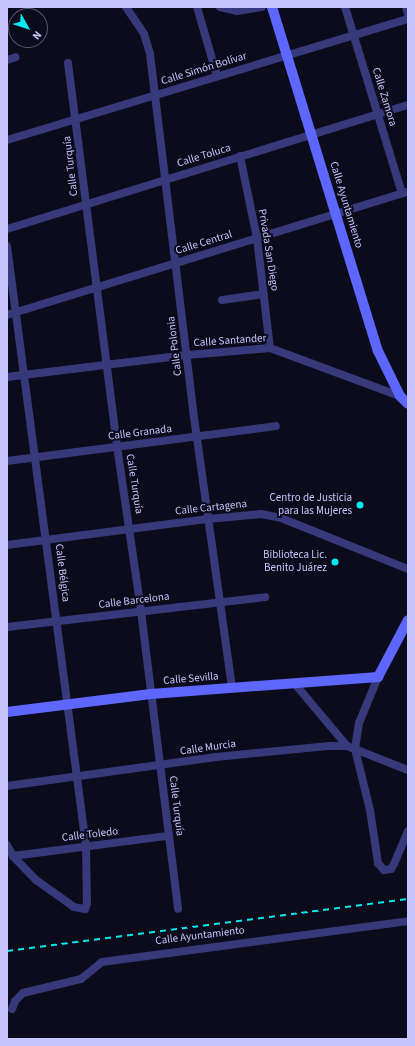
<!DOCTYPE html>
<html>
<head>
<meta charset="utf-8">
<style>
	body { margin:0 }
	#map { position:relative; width:415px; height:1046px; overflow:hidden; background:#0c0b1b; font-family:"Source Sans 3",sans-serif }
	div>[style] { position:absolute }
	.street>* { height:8px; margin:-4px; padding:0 4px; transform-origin:4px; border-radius:4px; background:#36397a }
	.secondary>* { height:10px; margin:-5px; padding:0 5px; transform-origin:5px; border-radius:5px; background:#5d67fe }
	.rail>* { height:2px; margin-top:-1px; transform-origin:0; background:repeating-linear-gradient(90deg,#02eaef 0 6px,transparent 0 11px) }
	.dots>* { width:11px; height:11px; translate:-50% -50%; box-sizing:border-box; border:2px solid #0c0b1b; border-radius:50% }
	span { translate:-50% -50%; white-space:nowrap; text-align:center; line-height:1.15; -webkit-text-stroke:4px #0c0b1b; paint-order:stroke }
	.street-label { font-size:11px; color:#c8c6ff }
	.poi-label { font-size:11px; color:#c8c6ff }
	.right { translate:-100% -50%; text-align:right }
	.frame { position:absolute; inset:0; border:8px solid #c8c6ff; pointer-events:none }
	.north { position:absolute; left:8px; top:8px; width:40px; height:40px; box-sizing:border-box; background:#0c0b1b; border:1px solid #575676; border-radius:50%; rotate:129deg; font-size:11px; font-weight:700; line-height:16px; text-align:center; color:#c8c6ff }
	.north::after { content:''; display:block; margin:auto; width:14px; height:18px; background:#02eaef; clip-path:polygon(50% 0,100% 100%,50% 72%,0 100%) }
</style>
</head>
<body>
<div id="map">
	<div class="street">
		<div style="left:126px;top:7px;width:32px;rotate:56deg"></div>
		<div style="left:144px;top:34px;width:21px;rotate:73deg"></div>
		<div style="left:150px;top:54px;width:359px;rotate:83.1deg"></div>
		<div style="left:193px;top:410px;width:281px;rotate:82deg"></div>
		<div style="left:197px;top:7px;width:72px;rotate:73.8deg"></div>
		<div style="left:220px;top:7px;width:17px;rotate:13deg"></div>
		<div style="left:237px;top:11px;width:25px;rotate:-9deg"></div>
		<div style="left:345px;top:7px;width:195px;rotate:73deg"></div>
		<div style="left:406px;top:7px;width:7px;rotate:74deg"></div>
		<div style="left:7px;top:60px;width:9px;rotate:-18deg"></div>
		<div style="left:68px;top:63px;width:386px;rotate:82.7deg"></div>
		<div style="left:117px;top:446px;width:167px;rotate:81.7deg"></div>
		<div style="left:141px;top:611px;width:300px;rotate:82.9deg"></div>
		<div style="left:7px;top:140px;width:419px;rotate:-16.8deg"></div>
		<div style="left:240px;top:156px;width:84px;rotate:78.3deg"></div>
		<div style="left:257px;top:238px;width:111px;rotate:83.3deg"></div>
		<div style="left:7px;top:229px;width:420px;rotate:-17.2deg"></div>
		<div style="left:7px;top:246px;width:605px;rotate:82.5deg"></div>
		<div style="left:86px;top:846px;width:57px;rotate:89deg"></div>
		<div style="left:87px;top:903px;width:6px;rotate:108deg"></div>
		<div style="left:85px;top:909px;width:11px;rotate:-170deg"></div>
		<div style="left:74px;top:907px;width:47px;rotate:-144.6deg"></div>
		<div style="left:36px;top:880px;width:33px;rotate:-134deg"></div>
		<div style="left:13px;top:856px;width:13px;rotate:-119deg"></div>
		<div style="left:222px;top:300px;width:42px;rotate:-8.1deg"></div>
		<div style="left:7px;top:315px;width:419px;rotate:-17.1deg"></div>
		<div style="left:7px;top:377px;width:181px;rotate:-7deg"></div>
		<div style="left:187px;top:355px;width:83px;rotate:-4.8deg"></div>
		<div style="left:270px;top:348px;width:139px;rotate:20.3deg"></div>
		<div style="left:7px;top:461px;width:271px;rotate:-7.4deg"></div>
		<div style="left:7px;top:545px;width:203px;rotate:-7.4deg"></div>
		<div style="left:208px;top:519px;width:53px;rotate:-5.4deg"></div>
		<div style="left:261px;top:514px;width:20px;rotate:11deg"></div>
		<div style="left:281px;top:518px;width:137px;rotate:21.9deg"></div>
		<div style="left:7px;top:627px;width:260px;rotate:-6.6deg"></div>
		<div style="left:378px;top:677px;width:50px;rotate:112.4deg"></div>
		<div style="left:359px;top:723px;width:26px;rotate:99deg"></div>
		<div style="left:355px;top:749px;width:63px;rotate:76.2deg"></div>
		<div style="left:370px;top:810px;width:54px;rotate:81.4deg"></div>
		<div style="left:378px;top:863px;width:9px;rotate:49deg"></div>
		<div style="left:384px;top:870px;width:7px;rotate:-8deg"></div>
		<div style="left:391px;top:869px;width:6px;rotate:-59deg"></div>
		<div style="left:394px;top:864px;width:36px;rotate:-67deg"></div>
		<div style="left:295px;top:684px;width:81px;rotate:50deg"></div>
		<div style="left:7px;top:786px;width:211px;rotate:-7.9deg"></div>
		<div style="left:216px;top:757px;width:114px;rotate:-5.6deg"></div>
		<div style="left:329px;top:746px;width:18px"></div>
		<div style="left:347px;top:746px;width:66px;rotate:21.5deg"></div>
		<div style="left:13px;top:856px;width:156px;rotate:-7.4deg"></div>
		<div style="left:12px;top:1009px;width:9px;rotate:-69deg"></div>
		<div style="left:15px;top:1001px;width:11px;rotate:-45deg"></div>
		<div style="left:23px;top:993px;width:60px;rotate:-13.6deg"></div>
		<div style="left:81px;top:979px;width:27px;rotate:-39deg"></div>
		<div style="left:102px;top:962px;width:309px;rotate:-7.6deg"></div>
	</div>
	<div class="secondary">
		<div style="left:272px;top:7px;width:360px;rotate:72.9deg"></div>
		<div style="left:378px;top:351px;width:50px;rotate:63.9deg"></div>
		<div style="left:400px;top:396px;width:11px;rotate:45deg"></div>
		<div style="left:7px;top:712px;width:145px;rotate:-7.1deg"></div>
		<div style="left:151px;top:694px;width:228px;rotate:-4.3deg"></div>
		<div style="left:378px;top:677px;width:64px;rotate:-62.2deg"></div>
	</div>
	<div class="rail">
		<div style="left:7px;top:951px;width:404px;rotate:-7.4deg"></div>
	</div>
	<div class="dots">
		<div style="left:360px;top:505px;background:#02eaef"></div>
		<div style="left:335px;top:562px;background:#02eaef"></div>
	</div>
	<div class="street-label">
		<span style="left:204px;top:69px;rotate:-17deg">Calle Simón Bolívar</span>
		<span style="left:384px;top:97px;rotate:73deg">Calle Zamora</span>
		<span style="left:204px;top:156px;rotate:-17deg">Calle Toluca</span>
		<span style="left:71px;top:166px;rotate:-97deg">Calle Turquía</span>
		<span style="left:346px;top:205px;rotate:73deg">Calle Ayuntamiento</span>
		<span style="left:204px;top:243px;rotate:-17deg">Calle Central</span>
		<span style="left:268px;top:250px;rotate:81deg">Privada San Diego</span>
		<span style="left:230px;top:341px;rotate:-4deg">Calle Santander</span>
		<span style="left:175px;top:346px;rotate:-97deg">Calle Polonia</span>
		<span style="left:140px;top:433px;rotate:-7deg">Calle Granada</span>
		<span style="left:134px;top:484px;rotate:81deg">Calle Turquía</span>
		<span style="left:211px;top:508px;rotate:-6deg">Calle Cartagena</span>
		<span style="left:62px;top:573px;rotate:83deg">Calle Bélgica</span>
		<span style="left:134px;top:601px;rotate:-7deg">Calle Barcelona</span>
		<span style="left:191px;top:679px;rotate:-5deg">Calle Sevilla</span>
		<span style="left:208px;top:748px;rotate:-8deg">Calle Murcia</span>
		<span style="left:176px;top:806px;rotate:83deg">Calle Turquía</span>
		<span style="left:90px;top:835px;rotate:-7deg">Calle Toledo</span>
		<span style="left:200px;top:936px;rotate:-7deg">Calle Ayuntamiento</span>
	</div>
	<div class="poi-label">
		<span class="right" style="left:352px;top:505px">Centro de Justicia<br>para las Mujeres</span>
		<span class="right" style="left:327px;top:562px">Biblioteca Lic.<br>Benito Juárez</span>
	</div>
	<div class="frame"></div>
	<div class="north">N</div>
</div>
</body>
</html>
